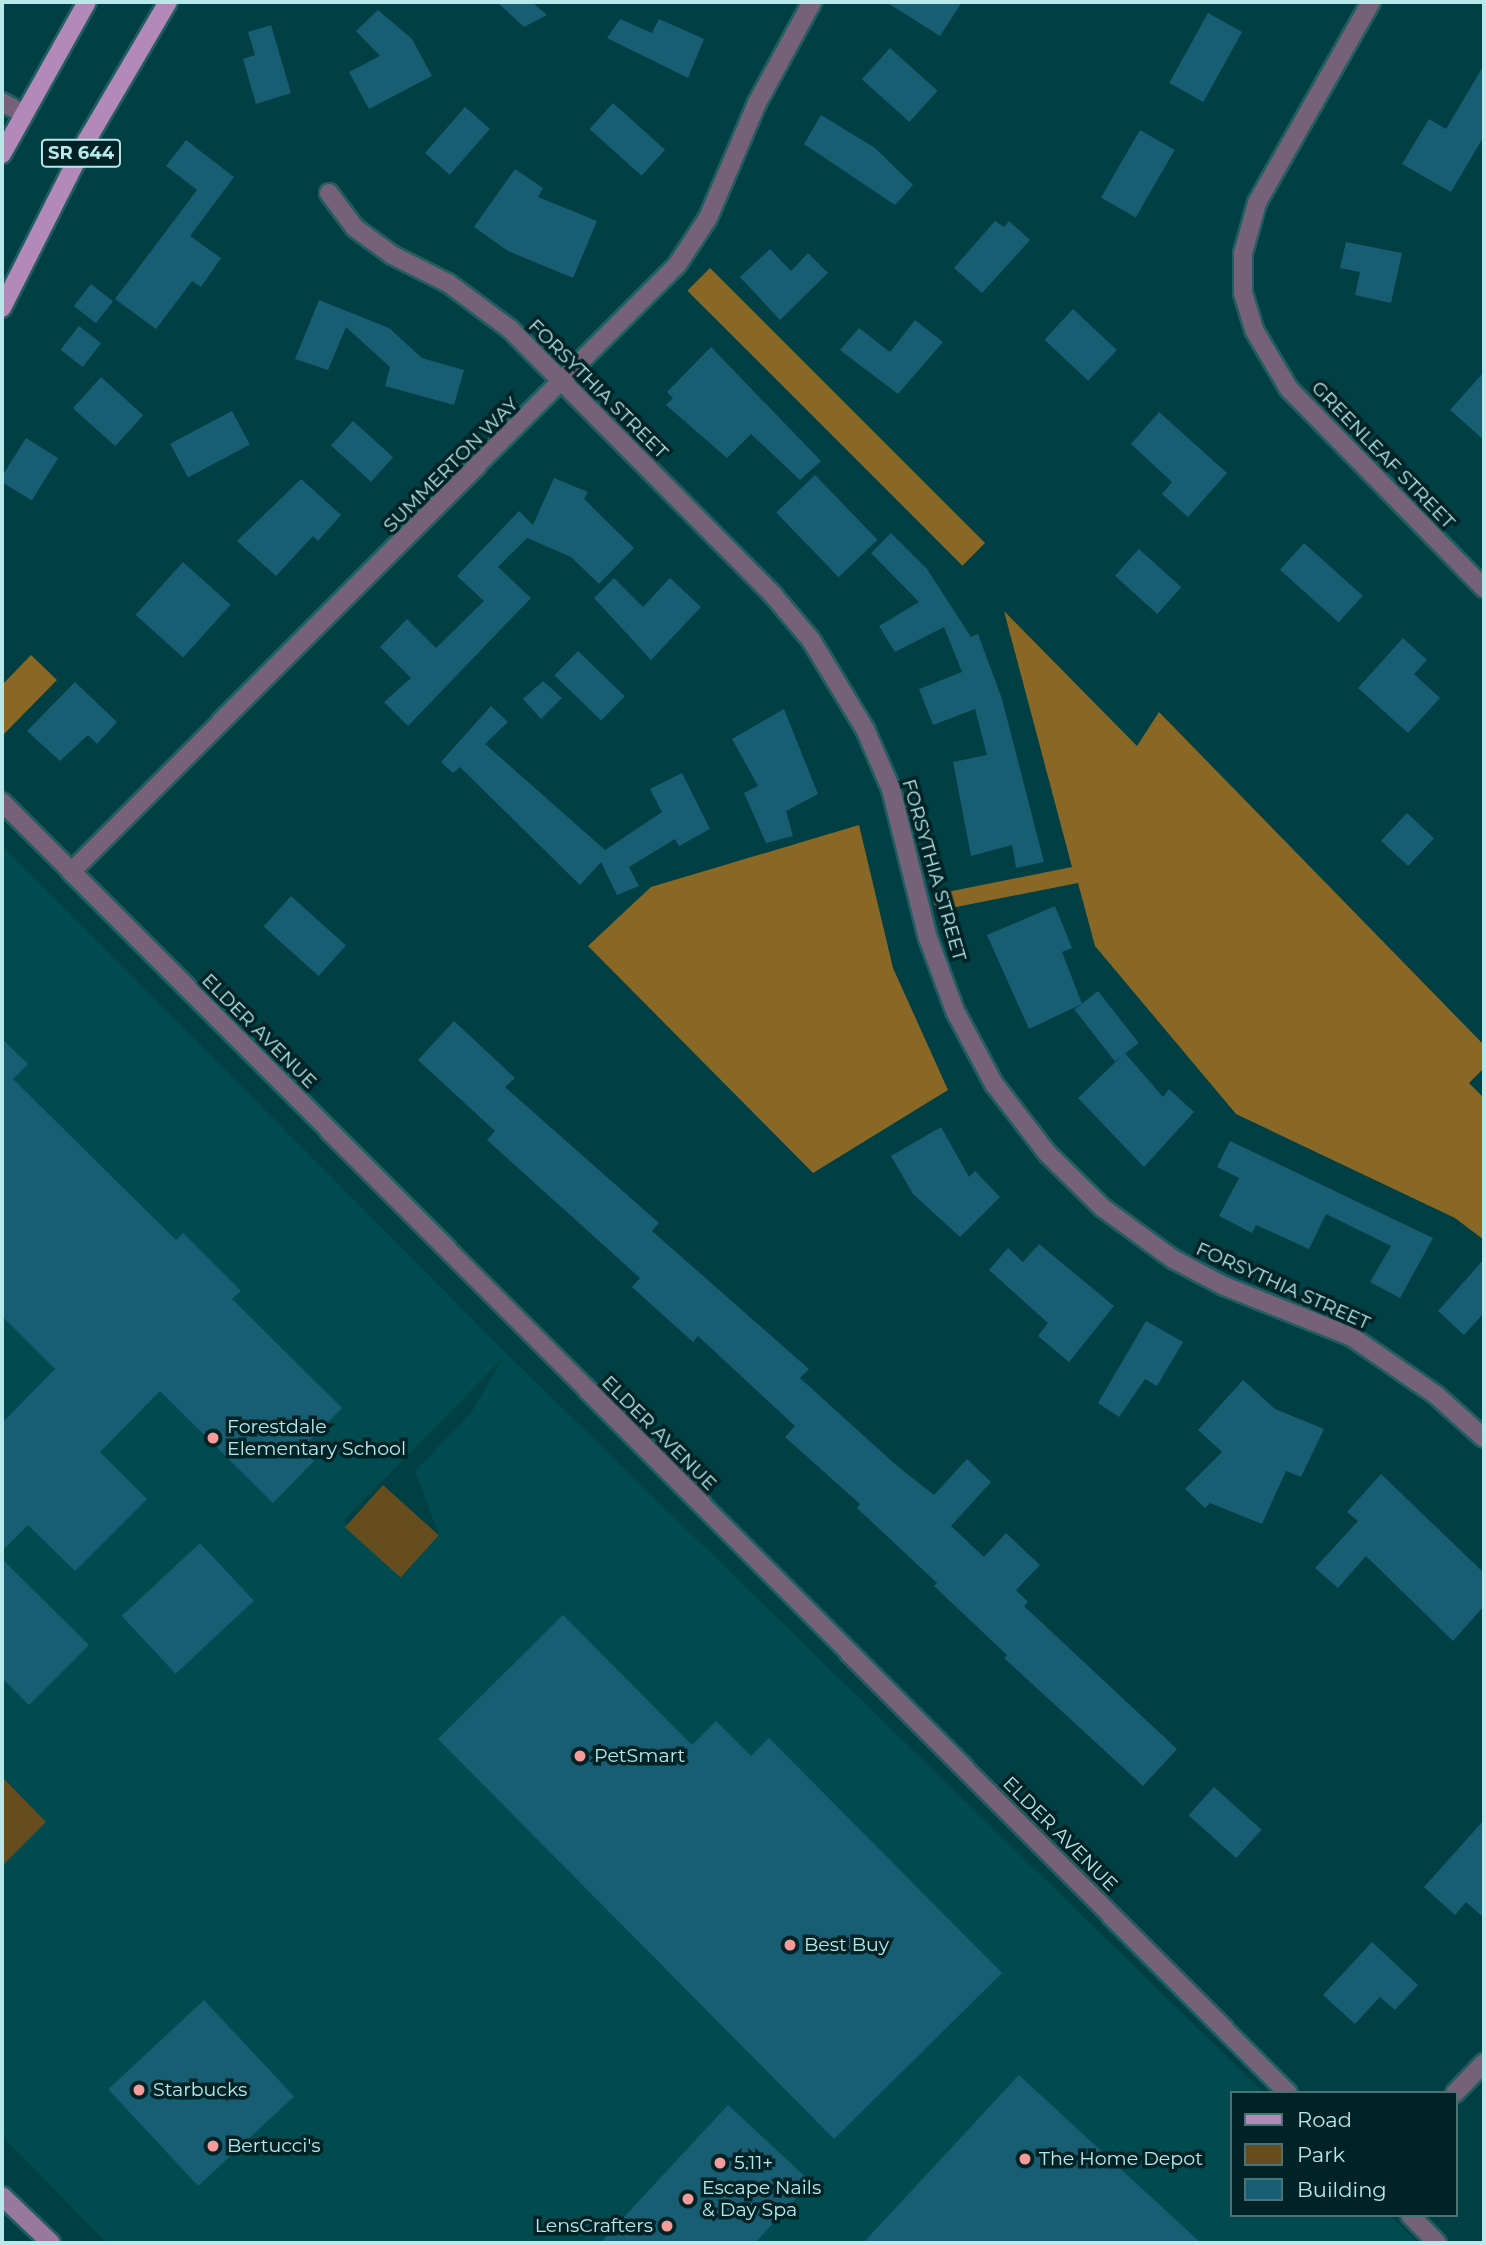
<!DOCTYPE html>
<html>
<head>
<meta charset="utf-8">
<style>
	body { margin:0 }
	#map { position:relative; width:1486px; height:2245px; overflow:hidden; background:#003f43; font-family:Montserrat,sans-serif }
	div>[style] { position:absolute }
	.built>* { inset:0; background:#004b4f }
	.green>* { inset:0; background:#664d1d; transform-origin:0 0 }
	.forest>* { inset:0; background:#896825; transform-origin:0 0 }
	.building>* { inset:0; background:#175e73; transform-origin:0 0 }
	.roads { filter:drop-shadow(2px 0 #215d61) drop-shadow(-2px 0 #215d61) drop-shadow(0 2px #215d61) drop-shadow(0 -2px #215d61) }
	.minor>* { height:18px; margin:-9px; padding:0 9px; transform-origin:9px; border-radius:9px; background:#756178 }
	.secondary>* { height:18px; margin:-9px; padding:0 9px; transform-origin:9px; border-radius:9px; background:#98789d }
	.primary>* { height:18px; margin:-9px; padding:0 9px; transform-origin:9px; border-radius:9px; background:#b289b9 }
	.dots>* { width:19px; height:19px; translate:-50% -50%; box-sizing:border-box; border:4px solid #012326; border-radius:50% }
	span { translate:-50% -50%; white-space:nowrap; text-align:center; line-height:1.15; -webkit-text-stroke:7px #012326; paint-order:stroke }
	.shield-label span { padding:2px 5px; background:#012326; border:2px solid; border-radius:5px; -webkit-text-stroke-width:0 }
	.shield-label { font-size:18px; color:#b9e8eb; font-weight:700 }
	.street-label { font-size:19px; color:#b9e8eb }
	.poi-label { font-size:19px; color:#b9e8eb }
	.left { translate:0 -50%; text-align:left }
	.right { translate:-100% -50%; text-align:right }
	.frame { position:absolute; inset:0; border:4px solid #b9e8eb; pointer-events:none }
	.legend { position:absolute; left:1230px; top:2091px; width:228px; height:126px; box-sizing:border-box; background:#012326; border:2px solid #4b7275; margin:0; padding:9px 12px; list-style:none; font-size:21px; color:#b9e8eb }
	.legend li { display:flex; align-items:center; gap:14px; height:35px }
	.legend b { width:35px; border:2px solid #4b7275 }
</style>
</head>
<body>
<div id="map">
	<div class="built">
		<div style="clip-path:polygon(evenodd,2px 845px,507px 1354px,1264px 2093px,1232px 2093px,1232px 2215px,1389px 2215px,1418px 2243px,107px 2243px,2px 2136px,2px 845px,504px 1357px,471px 1413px,415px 1471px,439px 1535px,401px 1577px,343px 1521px,504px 1357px)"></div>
	</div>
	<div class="green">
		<div style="left:383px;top:1485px;width:75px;height:57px;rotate:42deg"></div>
		<div style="clip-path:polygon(2px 1777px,46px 1822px,2px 1866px)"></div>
	</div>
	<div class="forest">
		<div style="left:710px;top:268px;width:389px;height:32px;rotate:45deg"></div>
		<div style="clip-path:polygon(1004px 611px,1137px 746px,1159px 712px,1484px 1045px,1484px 1068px,1469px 1083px,1484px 1098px,1484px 1240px,1455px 1218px,1236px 1114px,1095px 946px,1078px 883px,936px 911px,932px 895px,1072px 867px)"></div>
		<div style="clip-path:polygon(31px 655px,57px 680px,2px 736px,2px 685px)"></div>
		<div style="clip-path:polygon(859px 825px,893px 968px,948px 1090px,813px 1173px,588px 946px,651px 887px)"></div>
	</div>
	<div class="building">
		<div style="clip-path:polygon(497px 2px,532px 2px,547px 15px,524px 27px)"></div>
		<div style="clip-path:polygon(886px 2px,962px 2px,940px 36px)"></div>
		<div style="clip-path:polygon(378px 10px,412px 39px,432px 76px,369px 109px,349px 72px,380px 56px,356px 31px)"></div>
		<div style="left:1208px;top:13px;width:39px;height:80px;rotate:29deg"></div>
		<div style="clip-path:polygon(620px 19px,652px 33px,659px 19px,704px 39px,688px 78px,607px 38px)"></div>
		<div style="clip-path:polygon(271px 25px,291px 93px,256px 104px,243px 59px,255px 55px,248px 32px)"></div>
		<div style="left:890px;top:48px;width:64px;height:42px;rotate:42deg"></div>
		<div style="clip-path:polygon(1484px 65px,1484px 136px,1451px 192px,1402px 164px,1429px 119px,1446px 129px)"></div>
		<div style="left:613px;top:103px;width:70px;height:35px;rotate:42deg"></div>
		<div style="left:465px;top:107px;width:33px;height:61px;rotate:41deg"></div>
		<div style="clip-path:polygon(821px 115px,875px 148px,913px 185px,895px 205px,804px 144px)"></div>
		<div style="left:1140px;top:130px;width:40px;height:78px;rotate:30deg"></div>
		<div style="clip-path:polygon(186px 140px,234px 177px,190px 236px,221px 258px,201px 287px,192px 281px,156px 329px,115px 299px,197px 190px,166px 166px)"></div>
		<div style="clip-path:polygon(515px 169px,543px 188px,538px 197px,597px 221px,573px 278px,508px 251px,474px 227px)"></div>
		<div style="clip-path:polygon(995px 221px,1004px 227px,1009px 221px,1030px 240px,982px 293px,954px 268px)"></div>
		<div style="clip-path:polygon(1346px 242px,1402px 253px,1391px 303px,1355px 295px,1360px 272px,1340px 268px)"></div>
		<div style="clip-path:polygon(770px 249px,791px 271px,808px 253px,828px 273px,780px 320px,740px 277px)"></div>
		<div style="left:91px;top:284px;width:28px;height:28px;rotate:38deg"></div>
		<div style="clip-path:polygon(319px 300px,389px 328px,422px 358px,464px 370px,454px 405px,385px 386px,390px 367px,346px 327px,328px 370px,295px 359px)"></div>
		<div style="left:1073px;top:309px;width:60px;height:42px;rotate:43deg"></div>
		<div style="clip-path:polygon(915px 320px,943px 342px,898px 394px,840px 350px,859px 328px,890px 352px)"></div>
		<div style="left:79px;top:326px;width:28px;height:30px;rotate:38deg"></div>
		<div style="clip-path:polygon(711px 347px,821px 461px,800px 480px,751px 434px,727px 458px,666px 405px,673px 398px,667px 392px)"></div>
		<div style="clip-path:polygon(1484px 372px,1484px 440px,1450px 410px)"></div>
		<div style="left:101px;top:377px;width:57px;height:42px;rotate:42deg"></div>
		<div style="left:232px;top:411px;width:38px;height:70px;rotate:62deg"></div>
		<div style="clip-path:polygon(1159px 412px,1227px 473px,1188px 517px,1162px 494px,1172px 482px,1131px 444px)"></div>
		<div style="left:353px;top:421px;width:54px;height:33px;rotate:42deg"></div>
		<div style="left:26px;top:438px;width:38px;height:50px;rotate:32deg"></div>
		<div style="left:815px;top:475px;width:90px;height:54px;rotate:46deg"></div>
		<div style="clip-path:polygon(554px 478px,588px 492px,584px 499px,634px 548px,599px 584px,571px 557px,527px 538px,498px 567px,531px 598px,408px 726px,384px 702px,411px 678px,380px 647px,407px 619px,436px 648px,484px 601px,457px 576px,519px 511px,533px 525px)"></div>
		<div style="clip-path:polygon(301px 479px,341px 515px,318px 541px,313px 536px,276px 576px,237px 541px)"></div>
		<div style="clip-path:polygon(891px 533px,927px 569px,971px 637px,978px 634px,1002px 699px,1044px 862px,1016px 868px,1012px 845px,971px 856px,953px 762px,987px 755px,975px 709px,933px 725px,919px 689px,962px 672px,944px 627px,895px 652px,879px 626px,919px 602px,871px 553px)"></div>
		<div style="left:1304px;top:543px;width:79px;height:36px;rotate:42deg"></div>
		<div style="left:1139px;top:549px;width:57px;height:36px;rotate:42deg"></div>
		<div style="left:183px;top:562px;width:64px;height:71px;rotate:42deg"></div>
		<div style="clip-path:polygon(614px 578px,643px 607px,670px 578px,701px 607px,651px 660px,594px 598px)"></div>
		<div style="clip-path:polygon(1403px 638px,1427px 660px,1414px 674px,1440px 698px,1408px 733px,1358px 688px)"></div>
		<div style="left:578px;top:651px;width:65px;height:34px;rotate:44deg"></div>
		<div style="clip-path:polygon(543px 681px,562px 698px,541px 719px,523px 699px)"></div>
		<div style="clip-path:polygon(75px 682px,117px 722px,97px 744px,88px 735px,60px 761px,27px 731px)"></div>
		<div style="clip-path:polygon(491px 706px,508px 722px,485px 744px,605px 850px,662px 812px,650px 789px,682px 773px,710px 829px,679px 846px,675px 839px,629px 867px,639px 886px,617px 895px,601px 862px,580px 885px,460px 767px,453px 773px,441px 762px)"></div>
		<div style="clip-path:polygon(784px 709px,818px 794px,786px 811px,793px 836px,766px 843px,744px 793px,758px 786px,732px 739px)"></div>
		<div style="left:1407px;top:813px;width:37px;height:38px;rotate:43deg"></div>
		<div style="left:291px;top:896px;width:74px;height:41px;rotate:42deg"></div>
		<div style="clip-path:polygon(1055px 906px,1072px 948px,1062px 952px,1082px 1004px,1029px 1029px,987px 935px)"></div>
		<div style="left:1098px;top:991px;width:66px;height:30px;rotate:52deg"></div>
		<div style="clip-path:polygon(454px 1021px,515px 1078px,505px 1087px,659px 1223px,652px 1231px,809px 1369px,800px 1378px,896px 1465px,934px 1495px,967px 1459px,991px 1482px,951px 1526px,984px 1557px,1006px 1533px,1040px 1565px,1016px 1590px,1028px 1602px,1024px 1606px,1177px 1749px,1143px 1786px,1004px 1658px,1007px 1655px,934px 1586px,937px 1583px,857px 1508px,860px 1504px,785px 1437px,795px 1426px,698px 1336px,693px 1342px,632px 1287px,640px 1278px,487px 1140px,495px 1131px,418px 1060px)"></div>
		<div style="clip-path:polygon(2px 1039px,28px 1064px,13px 1079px,176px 1240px,183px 1233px,241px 1291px,232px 1299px,342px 1408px,301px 1449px,314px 1461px,273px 1503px,160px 1391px,100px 1452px,147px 1499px,75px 1571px,28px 1525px,2px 1551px,2px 1423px,55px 1369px,2px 1316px)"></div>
		<div style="clip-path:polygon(1125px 1053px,1163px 1097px,1169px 1089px,1194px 1112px,1144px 1167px,1078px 1098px)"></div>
		<div style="clip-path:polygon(941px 1127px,969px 1177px,975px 1171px,1000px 1197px,960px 1237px,913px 1194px,891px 1156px)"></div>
		<div style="clip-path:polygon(1230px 1141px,1433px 1238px,1400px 1298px,1370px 1282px,1391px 1246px,1326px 1214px,1309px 1249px,1256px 1225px,1252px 1233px,1219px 1216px,1239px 1178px,1217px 1167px)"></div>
		<div style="clip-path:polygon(1039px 1244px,1114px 1306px,1069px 1362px,1038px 1336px,1048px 1323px,989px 1270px,1008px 1248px,1023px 1262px)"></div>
		<div style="clip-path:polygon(1484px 1259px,1484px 1313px,1464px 1335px,1438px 1311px)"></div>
		<div style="clip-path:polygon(1146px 1321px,1183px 1342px,1157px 1386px,1145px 1379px,1119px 1417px,1098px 1403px)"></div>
		<div style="clip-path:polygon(1243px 1380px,1275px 1409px,1324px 1429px,1301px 1477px,1286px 1471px,1262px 1524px,1210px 1503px,1205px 1508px,1185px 1489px,1222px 1452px,1198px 1430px)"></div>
		<div style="clip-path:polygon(1381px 1474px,1484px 1573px,1484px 1606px,1453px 1641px,1366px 1556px,1338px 1588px,1315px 1568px,1358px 1521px,1347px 1512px)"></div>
		<div style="left:200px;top:1543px;width:79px;height:107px;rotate:47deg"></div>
		<div style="clip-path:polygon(2px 1559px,89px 1645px,29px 1705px,2px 1678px)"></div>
		<div style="clip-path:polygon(563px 1615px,692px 1745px,716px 1721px,751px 1756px,769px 1738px,1002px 1973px,834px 2139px,438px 1739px)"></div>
		<div style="left:1214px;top:1787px;width:64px;height:38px;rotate:42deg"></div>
		<div style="clip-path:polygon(1484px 1820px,1484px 1918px,1466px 1902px,1455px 1915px,1424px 1887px)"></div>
		<div style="clip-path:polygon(1372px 1942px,1418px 1985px,1395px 2010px,1380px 1997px,1355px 2024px,1323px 1995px)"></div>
		<div style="left:204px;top:2000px;width:132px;height:131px;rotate:47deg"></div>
		<div style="clip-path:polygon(1019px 2075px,1201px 2243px,863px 2243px)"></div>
		<div style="clip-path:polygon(728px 2105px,811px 2182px,755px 2243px,600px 2243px)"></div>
	</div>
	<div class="roads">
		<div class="minor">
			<div style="left:1371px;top:2px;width:231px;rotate:119.6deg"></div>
			<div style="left:1257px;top:203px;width:52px;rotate:105.6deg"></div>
			<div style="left:1243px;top:253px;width:40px;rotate:90deg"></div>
			<div style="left:1243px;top:293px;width:39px;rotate:73deg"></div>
			<div style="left:1254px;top:330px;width:69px;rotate:59.3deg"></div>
			<div style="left:1289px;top:389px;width:279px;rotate:45.6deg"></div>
			<div style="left:2px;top:102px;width:23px;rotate:29deg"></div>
			<div style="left:329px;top:193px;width:44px;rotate:53.4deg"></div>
			<div style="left:355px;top:228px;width:46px;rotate:36.1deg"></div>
			<div style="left:392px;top:255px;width:63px;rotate:26.6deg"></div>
			<div style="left:448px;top:283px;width:77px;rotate:36.6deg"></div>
			<div style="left:510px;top:329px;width:375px;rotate:45.3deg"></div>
			<div style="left:774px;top:596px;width:57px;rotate:49.9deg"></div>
			<div style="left:811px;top:640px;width:104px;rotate:58.8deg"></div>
			<div style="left:865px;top:729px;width:65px;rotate:66.6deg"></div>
			<div style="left:891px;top:789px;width:154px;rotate:76.1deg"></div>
			<div style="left:928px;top:938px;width:78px;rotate:69.7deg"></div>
			<div style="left:955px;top:1011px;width:83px;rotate:61.9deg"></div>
			<div style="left:994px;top:1084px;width:88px;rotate:52.4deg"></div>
			<div style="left:1048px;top:1154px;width:77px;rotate:44.5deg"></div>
			<div style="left:1103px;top:1208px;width:87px;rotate:36.1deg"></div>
			<div style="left:1173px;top:1259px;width:58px;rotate:27.9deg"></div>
			<div style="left:1224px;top:1286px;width:138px;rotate:21.7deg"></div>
			<div style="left:1352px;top:1337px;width:102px;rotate:34.6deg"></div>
			<div style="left:1436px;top:1395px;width:64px;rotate:41.9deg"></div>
			<div style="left:2px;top:802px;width:1822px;rotate:45.11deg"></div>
			<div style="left:71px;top:872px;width:858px;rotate:-45.05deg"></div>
			<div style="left:677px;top:265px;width:56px;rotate:-56.6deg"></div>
			<div style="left:708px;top:218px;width:125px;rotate:-66.9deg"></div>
			<div style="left:757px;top:103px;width:115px;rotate:-61.4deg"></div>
			<div style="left:1455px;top:2093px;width:42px;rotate:-46deg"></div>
			<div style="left:1410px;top:2215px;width:39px;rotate:46deg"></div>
		</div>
		<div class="secondary">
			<div style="left:2px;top:2196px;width:68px;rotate:43.8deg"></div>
		</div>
		<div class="primary">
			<div style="left:2px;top:154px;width:174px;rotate:-60.8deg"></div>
			<div style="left:2px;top:308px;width:188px;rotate:-63.2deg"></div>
			<div style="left:87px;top:140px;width:160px;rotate:-59.6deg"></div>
		</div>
	</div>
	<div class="dots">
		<div style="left:213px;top:1438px;background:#f59b99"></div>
		<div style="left:580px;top:1756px;background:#f59b99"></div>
		<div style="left:790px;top:1945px;background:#f59b99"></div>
		<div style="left:139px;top:2090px;background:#f59b99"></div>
		<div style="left:213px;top:2146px;background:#f59b99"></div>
		<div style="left:1025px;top:2159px;background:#f59b99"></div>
		<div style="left:720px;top:2163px;background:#f59b99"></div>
		<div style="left:688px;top:2199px;background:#f59b99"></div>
		<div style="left:667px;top:2226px;background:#f59b99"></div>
	</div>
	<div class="shield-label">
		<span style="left:81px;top:153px">SR 644</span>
	</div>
	<div class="street-label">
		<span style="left:598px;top:389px;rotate:45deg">FORSYTHIA STREET</span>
		<span style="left:1383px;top:455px;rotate:46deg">GREENLEAF STREET</span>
		<span style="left:451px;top:465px;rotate:-45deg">SUMMERTON WAY</span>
		<span style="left:934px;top:870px;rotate:74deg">FORSYTHIA STREET</span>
		<span style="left:259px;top:1031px;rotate:45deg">ELDER AVENUE</span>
		<span style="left:1283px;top:1286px;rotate:24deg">FORSYTHIA STREET</span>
		<span style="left:659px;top:1433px;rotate:45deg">ELDER AVENUE</span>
		<span style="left:1060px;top:1834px;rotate:45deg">ELDER AVENUE</span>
	</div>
	<div class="poi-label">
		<span class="left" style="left:227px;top:1438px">Forestdale<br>Elementary School</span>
		<span class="left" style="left:594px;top:1756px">PetSmart</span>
		<span class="left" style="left:804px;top:1945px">Best Buy</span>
		<span class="left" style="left:153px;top:2090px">Starbucks</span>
		<span class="left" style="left:227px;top:2146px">Bertucci's</span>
		<span class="left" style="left:1039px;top:2159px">The Home Depot</span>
		<span class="left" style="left:734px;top:2163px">5.11+</span>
		<span class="left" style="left:702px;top:2199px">Escape Nails<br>&amp; Day Spa</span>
		<span class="right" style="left:653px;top:2226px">LensCrafters</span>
	</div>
	<div class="frame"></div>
	<ul class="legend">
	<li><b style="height:9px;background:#b289b9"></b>Road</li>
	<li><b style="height:19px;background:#664d1d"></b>Park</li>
	<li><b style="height:19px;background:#175e73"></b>Building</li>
	</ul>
</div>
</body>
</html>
